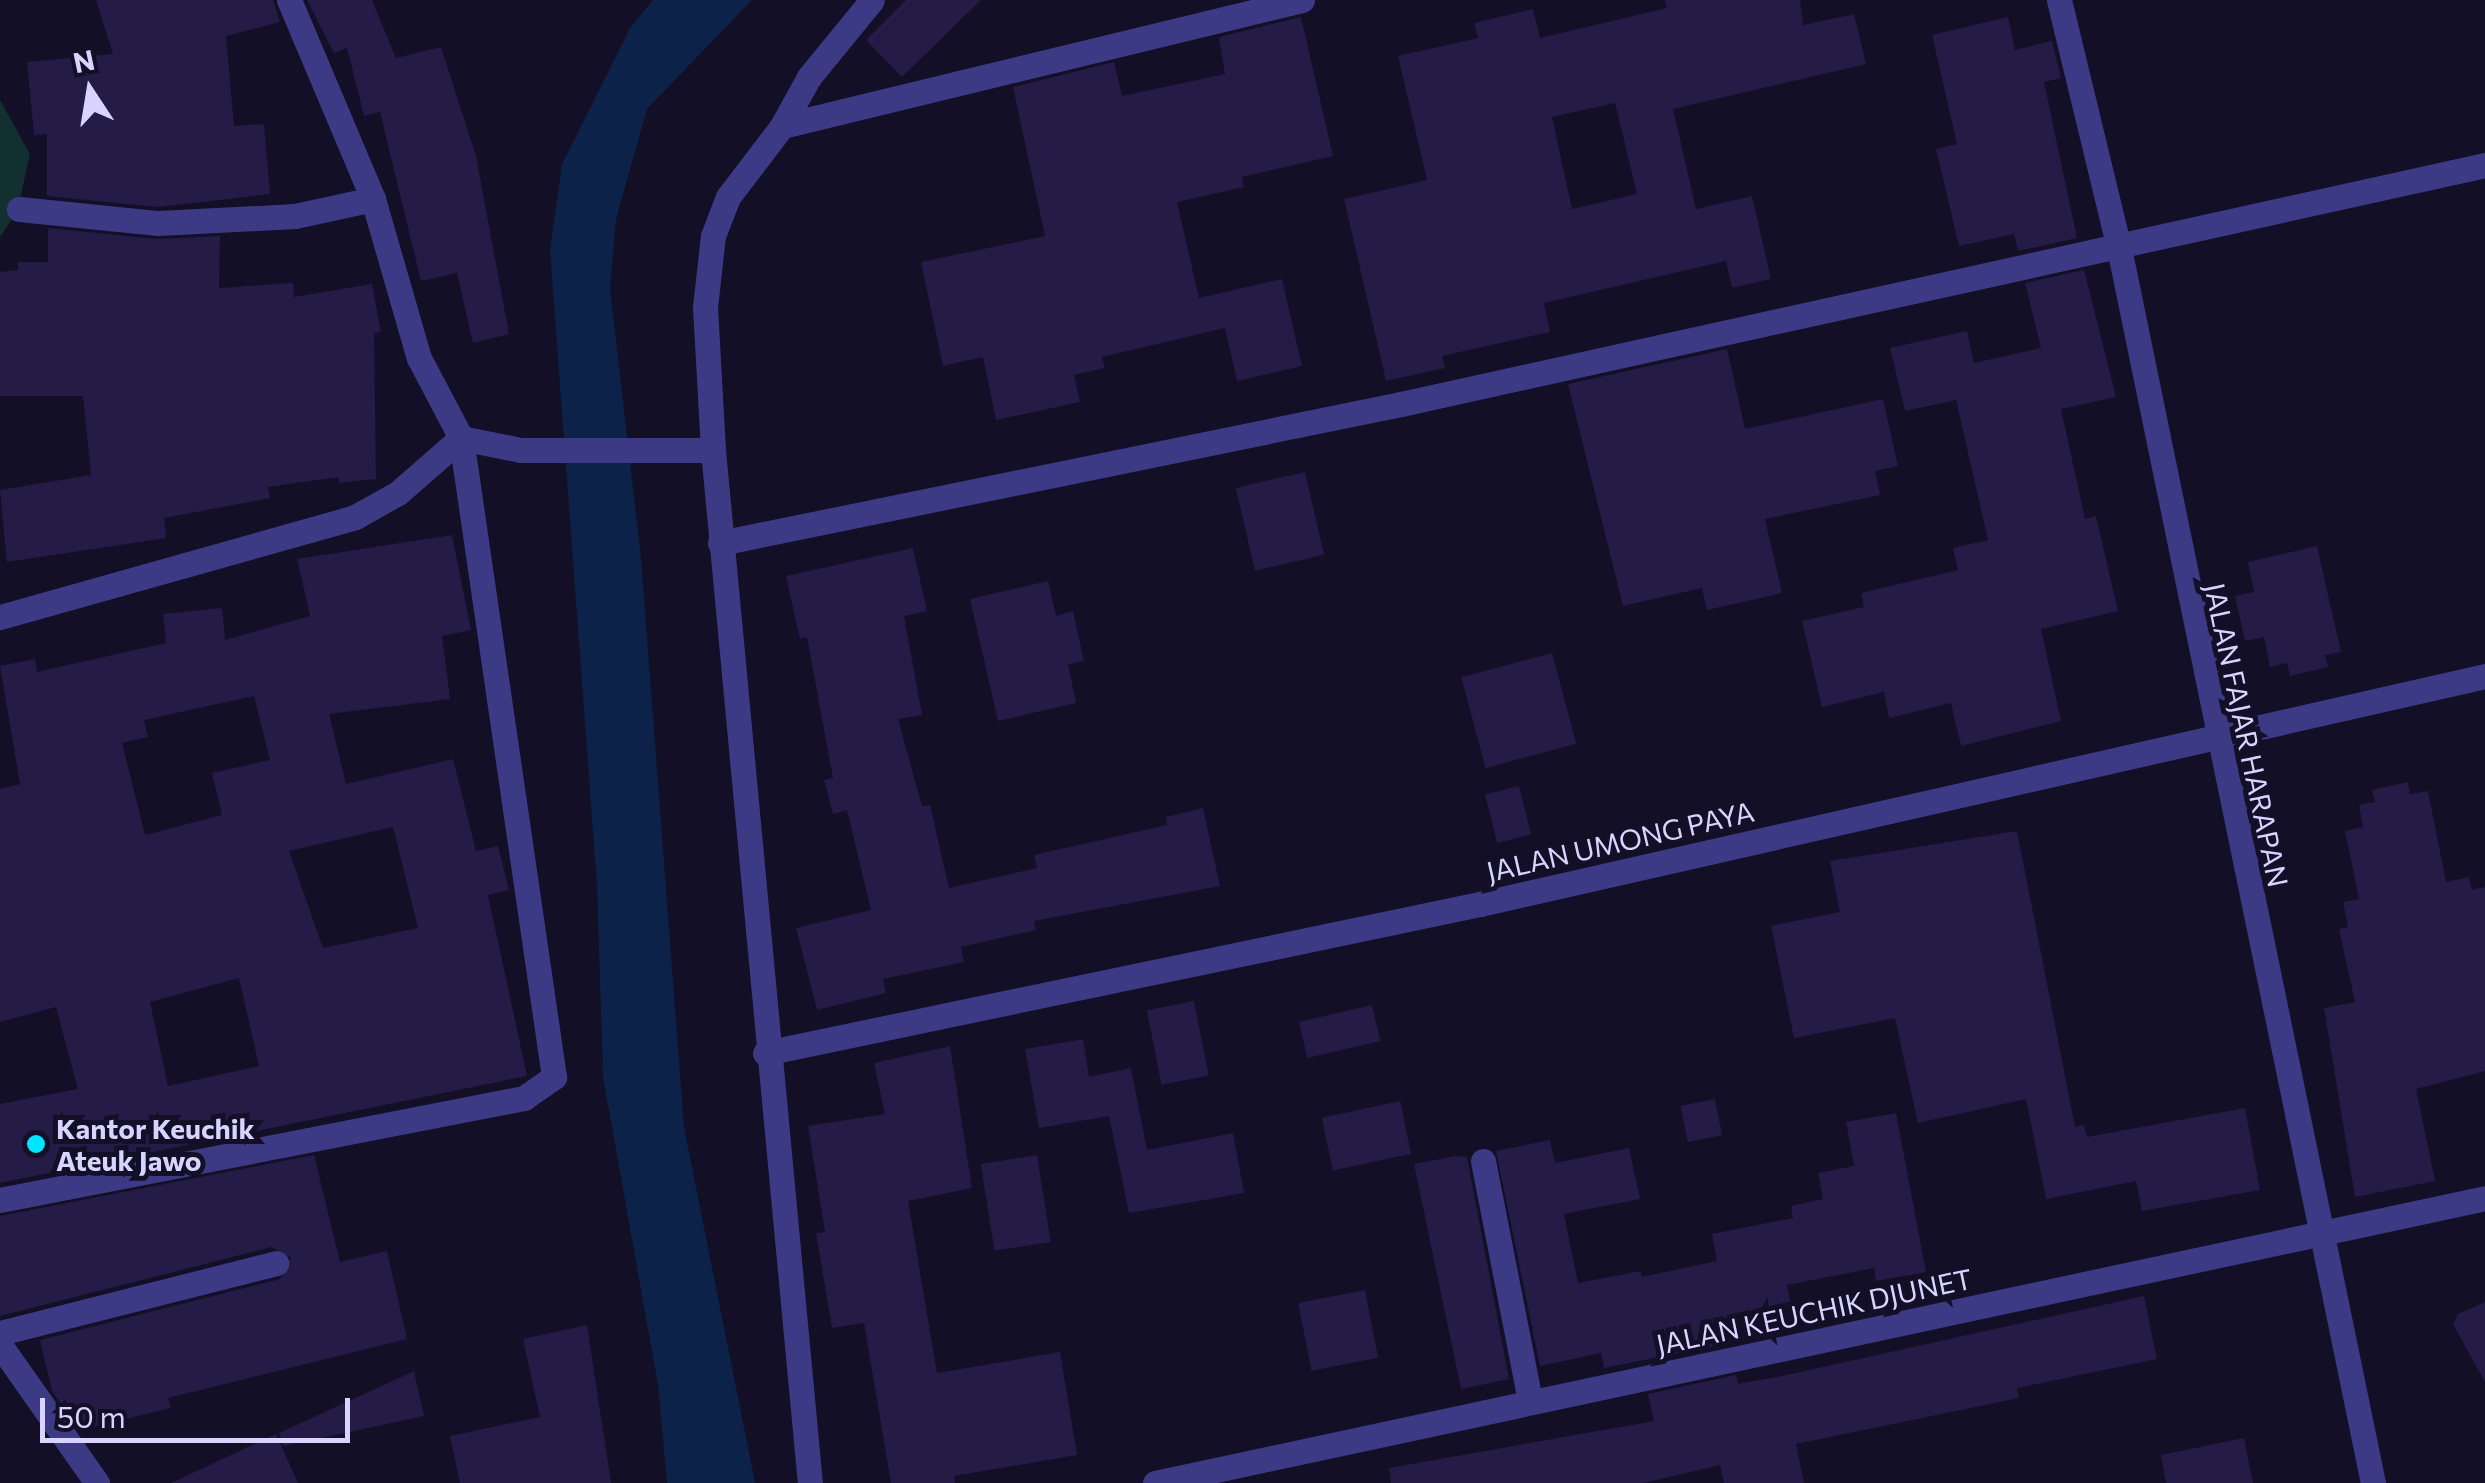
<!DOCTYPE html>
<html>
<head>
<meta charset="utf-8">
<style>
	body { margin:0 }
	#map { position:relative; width:2485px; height:1483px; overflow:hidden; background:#130f26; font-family:Commissioner,sans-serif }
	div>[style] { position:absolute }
	.green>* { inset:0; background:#12302f }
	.water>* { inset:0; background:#0c2248 }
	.building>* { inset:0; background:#241b47; transform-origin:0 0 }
	.minor>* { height:25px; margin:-12.5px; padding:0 12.5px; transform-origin:12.5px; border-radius:12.5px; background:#3d3a85 }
	.tertiary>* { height:25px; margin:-12.5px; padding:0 12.5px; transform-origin:12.5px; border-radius:12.5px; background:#3d3a85 }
	.dots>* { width:28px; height:28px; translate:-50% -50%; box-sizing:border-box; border:5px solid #130f26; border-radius:50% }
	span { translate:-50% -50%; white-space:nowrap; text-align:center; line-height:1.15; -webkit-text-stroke:10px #130f26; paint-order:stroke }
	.street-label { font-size:28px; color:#d9d4ff }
	.poi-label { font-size:28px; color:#d9d4ff; font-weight:700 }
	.left { translate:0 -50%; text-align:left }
	.north { position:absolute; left:40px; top:40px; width:100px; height:100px; -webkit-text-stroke:8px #130f26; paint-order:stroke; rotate:348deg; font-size:28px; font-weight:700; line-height:40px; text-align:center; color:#d9d4ff }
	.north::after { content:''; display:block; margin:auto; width:35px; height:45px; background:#d9d4ff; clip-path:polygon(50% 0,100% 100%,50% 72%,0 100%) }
	.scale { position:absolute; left:40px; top:1398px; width:310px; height:45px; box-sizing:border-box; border:5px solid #d9d4ff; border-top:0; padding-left:12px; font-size:30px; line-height:35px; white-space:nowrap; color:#d9d4ff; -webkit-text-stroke:8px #130f26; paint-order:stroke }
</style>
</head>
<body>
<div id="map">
	<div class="green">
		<div style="clip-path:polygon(0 100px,30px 154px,17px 212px,0 237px)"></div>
	</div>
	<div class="water">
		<div style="clip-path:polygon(653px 0,752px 0,647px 109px,616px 219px,610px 288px,641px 558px,684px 1127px,755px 1483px,667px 1483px,658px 1385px,603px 1077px,597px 886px,550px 250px,562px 164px,630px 28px)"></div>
	</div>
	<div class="building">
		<div style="clip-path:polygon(96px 0,273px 0,280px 22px,226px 36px,234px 126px,264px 124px,270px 194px,158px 207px,47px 196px,47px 134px,34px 135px,27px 62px,113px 54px)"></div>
		<div style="clip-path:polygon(307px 0,372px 0,396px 58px,441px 47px,476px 156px,509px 334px,473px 343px,457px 273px,421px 281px,380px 112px,364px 116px,347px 48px,334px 53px)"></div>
		<div style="clip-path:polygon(906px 0,981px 0,902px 77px,866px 40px)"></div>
		<div style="clip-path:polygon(evenodd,1665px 0,1800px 0,1803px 25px,1854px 14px,1866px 64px,1673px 109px,1696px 209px,1752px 196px,1771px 279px,1732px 288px,1726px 261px,1544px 303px,1550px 332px,1442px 356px,1445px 368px,1386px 381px,1344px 199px,1427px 180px,1398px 56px,1478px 38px,1474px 23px,1533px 9px,1540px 38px,1667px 8px,1665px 0,1615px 103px,1637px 194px,1572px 209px,1552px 117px,1615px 103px)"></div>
		<div style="clip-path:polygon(1301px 17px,1333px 156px,1242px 177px,1244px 187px,1177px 202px,1199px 298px,1282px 279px,1302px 366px,1237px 381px,1225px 328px,1102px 357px,1105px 368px,1074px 375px,1080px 402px,996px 420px,983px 357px,943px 366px,921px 262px,1045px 236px,1013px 87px,1114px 62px,1122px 96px,1225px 74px,1219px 37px)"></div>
		<div style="clip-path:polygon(2008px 17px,2015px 50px,2052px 41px,2061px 78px,2044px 82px,2077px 238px,2018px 251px,2014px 234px,1959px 246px,1936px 149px,1957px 144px,1932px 35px)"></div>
		<div style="clip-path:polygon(48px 228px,156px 239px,220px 236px,219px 288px,293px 283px,294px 297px,372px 284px,381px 332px,374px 333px,376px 479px,339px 483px,338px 477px,268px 487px,270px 498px,164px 518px,166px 538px,7px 562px,0 490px,91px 475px,83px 396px,0 396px,0 272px,18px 270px,18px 262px,48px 262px)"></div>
		<div style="clip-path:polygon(2084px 270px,2116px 397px,2061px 409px,2085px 519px,2096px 516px,2118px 611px,2041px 629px,2061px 721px,1961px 746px,1951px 703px,1889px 718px,1884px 692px,1822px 707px,1802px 621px,1864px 607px,1861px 593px,1958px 570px,1953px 548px,1988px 540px,1956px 400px,1905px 411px,1890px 348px,1967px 331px,1974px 363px,2041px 348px,2025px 283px)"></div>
		<div style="clip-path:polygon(1727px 349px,1745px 429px,1883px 399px,1898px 466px,1875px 471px,1880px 495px,1765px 519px,1782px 593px,1707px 610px,1702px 588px,1623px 606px,1568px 384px)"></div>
		<div style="left:1305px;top:472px;width:85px;height:71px;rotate:77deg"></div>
		<div style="clip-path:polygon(evenodd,452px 535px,471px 630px,442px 636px,450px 699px,329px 714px,346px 784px,453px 759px,476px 851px,498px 846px,509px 890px,488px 895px,527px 1076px,0 1183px,0 1104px,78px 1089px,56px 1007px,0 1022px,0 789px,20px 784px,0 666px,35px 659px,37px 672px,166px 643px,163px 614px,222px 608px,225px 640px,310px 616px,297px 559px,452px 535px,254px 696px,270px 760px,212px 773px,222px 815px,145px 835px,122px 743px,148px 737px,144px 720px,254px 696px,452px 535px,393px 827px,418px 928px,323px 948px,289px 851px,393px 827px,452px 535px,239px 978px,259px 1066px,168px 1086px,150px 1002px,239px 978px)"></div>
		<div style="clip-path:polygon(2317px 546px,2341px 652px,2325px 655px,2328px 667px,2290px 676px,2287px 663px,2270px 667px,2264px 637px,2245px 641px,2235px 596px,2254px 592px,2248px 562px)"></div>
		<div style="clip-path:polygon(913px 548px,927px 611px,904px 616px,922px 715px,898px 719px,922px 806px,930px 805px,949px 888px,1037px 868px,1034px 855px,1167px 825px,1166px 817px,1203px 808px,1220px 886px,1034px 921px,1036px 930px,961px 947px,964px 962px,883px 979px,886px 993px,817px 1010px,796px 928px,871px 910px,847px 810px,833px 814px,824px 780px,833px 778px,807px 637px,800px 639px,786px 576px)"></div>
		<div style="clip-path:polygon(1048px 581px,1056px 616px,1073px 611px,1084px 661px,1068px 664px,1076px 703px,998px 721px,970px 599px)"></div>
		<div style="left:1552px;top:653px;width:94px;height:94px;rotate:75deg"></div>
		<div style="clip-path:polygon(2408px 782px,2410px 794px,2428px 791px,2446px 882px,2469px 877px,2472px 890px,2485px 887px,2485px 1071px,2416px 1089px,2435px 1181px,2355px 1197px,2324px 1008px,2355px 1002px,2339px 929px,2348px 927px,2343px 902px,2359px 899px,2345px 831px,2363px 827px,2359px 805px,2375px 802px,2372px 790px)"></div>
		<div style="left:1519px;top:786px;width:50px;height:35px;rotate:76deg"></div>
		<div style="clip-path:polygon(2017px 831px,2075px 1127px,2084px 1125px,2087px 1137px,2245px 1108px,2260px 1190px,2142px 1211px,2136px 1181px,2046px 1199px,2026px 1099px,1918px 1123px,1895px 1018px,1794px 1038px,1771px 926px,1840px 912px,1830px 861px)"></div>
		<div style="left:1194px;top:1001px;width:76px;height:48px;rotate:79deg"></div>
		<div style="left:1372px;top:1005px;width:37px;height:75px;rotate:77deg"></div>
		<div style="clip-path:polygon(1083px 1039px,1089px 1077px,1131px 1068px,1147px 1150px,1233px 1133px,1244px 1193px,1129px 1213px,1109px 1116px,1039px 1128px,1025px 1049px)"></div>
		<div style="clip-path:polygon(950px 1046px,972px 1188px,908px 1201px,937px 1373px,1060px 1352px,1077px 1455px,954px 1476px,955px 1483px,891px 1483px,864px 1323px,832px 1328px,816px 1233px,825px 1232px,808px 1126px,885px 1114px,874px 1063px)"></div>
		<div style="left:1715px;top:1099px;width:37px;height:35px;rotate:79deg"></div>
		<div style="left:1400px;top:1101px;width:54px;height:80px;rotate:78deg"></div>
		<div style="clip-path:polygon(1896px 1113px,1926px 1272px,1876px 1281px,1874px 1268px,1787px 1285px,1791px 1306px,1725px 1319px,1730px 1343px,1604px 1368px,1601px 1353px,1540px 1366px,1496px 1151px,1550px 1140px,1555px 1163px,1629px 1148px,1640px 1199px,1564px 1214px,1578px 1283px,1641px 1271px,1642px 1277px,1717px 1261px,1712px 1234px,1793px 1218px,1791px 1206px,1823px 1199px,1818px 1173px,1854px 1166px,1846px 1122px)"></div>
		<div style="clip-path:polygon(314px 1155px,340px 1262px,387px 1251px,407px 1339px,168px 1398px,171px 1408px,79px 1430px,52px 1391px,40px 1340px,280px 1279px,291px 1258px,272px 1247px,0 1316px,0 1216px)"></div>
		<div style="left:1037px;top:1155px;width:88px;height:57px;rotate:81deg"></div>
		<div style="clip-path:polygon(1456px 1156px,1467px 1157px,1509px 1379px,1461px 1389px,1414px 1164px)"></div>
		<div style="left:1365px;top:1290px;width:69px;height:68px;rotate:79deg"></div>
		<div style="clip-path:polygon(2144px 1296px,2157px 1359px,2017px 1388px,2019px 1398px,1796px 1444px,1804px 1483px,1724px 1483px,1720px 1465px,1643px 1483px,1391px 1483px,1389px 1468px,1654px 1421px,1648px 1394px,1736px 1375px,1738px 1384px,1782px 1376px)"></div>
		<div style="clip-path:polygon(2485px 1302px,2485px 1382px,2453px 1324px,2458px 1314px)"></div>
		<div style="clip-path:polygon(587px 1325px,611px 1483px,460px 1483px,450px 1436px,540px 1417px,523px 1339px)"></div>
		<div style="clip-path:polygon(414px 1371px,424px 1416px,284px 1446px,279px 1433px)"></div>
		<div style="clip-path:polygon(276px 1434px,298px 1483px,171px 1483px)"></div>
		<div style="clip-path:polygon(2244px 1438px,2253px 1483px,2166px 1483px,2161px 1455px)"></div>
	</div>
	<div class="minor">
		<div style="left:2059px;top:0;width:250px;rotate:76.4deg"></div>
		<div style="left:2118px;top:243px;width:1266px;rotate:78.38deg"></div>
		<div style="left:782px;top:126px;width:56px;rotate:-61.1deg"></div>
		<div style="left:809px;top:77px;width:99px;rotate:-50.7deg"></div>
		<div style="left:19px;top:209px;width:140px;rotate:5.8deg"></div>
		<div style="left:158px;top:223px;width:137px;rotate:-2.9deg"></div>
		<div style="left:295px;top:216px;width:80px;rotate:-12.3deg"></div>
		<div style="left:713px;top:450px;width:143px;rotate:-93.2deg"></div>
		<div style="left:705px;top:307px;width:71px;rotate:-83.6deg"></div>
		<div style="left:713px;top:236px;width:42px;rotate:-69deg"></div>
		<div style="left:728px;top:197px;width:89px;rotate:-52.7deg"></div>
		<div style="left:782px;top:126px;width:535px;rotate:-13.62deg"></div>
		<div style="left:720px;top:543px;width:695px;rotate:-11.54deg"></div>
		<div style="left:1401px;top:404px;width:1110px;rotate:-12.43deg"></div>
		<div style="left:0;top:617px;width:369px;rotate:-15.7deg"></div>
		<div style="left:355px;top:517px;width:49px;rotate:-29.2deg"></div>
		<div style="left:398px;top:493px;width:84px;rotate:-41.1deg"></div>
		<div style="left:765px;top:1053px;width:730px;rotate:-11.77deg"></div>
		<div style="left:1480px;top:904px;width:1031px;rotate:-12.78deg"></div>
		<div style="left:1483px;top:1161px;width:245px;rotate:78.9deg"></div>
		<div style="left:0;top:1200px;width:534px;rotate:-11.02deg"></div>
		<div style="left:524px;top:1098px;width:37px;rotate:-35deg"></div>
		<div style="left:554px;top:1077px;width:646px;rotate:-98.28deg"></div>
		<div style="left:0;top:1333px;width:285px;rotate:-14.2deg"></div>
		<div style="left:0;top:1345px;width:169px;rotate:54.9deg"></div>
		<div style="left:1155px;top:1483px;width:1360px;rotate:-12.09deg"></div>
	</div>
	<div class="tertiary">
		<div style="left:289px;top:0;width:216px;rotate:67.1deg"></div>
		<div style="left:373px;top:199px;width:166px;rotate:73.9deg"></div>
		<div style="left:419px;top:358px;width:90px;rotate:62.3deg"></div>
		<div style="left:461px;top:438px;width:61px;rotate:11.3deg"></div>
		<div style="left:521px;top:450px;width:192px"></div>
		<div style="left:713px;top:450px;width:1038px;rotate:84.64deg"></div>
	</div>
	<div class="dots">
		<div style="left:36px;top:1144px;background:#00e5ff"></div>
	</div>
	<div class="street-label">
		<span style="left:2247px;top:735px;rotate:78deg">JALAN FAJAR HARAPAN</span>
		<span style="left:1620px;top:841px;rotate:-13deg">JALAN UMONG PAYA</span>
		<span style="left:1814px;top:1311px;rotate:-12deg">JALAN KEUCHIK DJUNET</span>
	</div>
	<div class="poi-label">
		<span class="left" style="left:56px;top:1144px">Kantor Keuchik<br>Ateuk Jawo</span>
	</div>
	<div class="north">N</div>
	<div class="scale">50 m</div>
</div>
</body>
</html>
